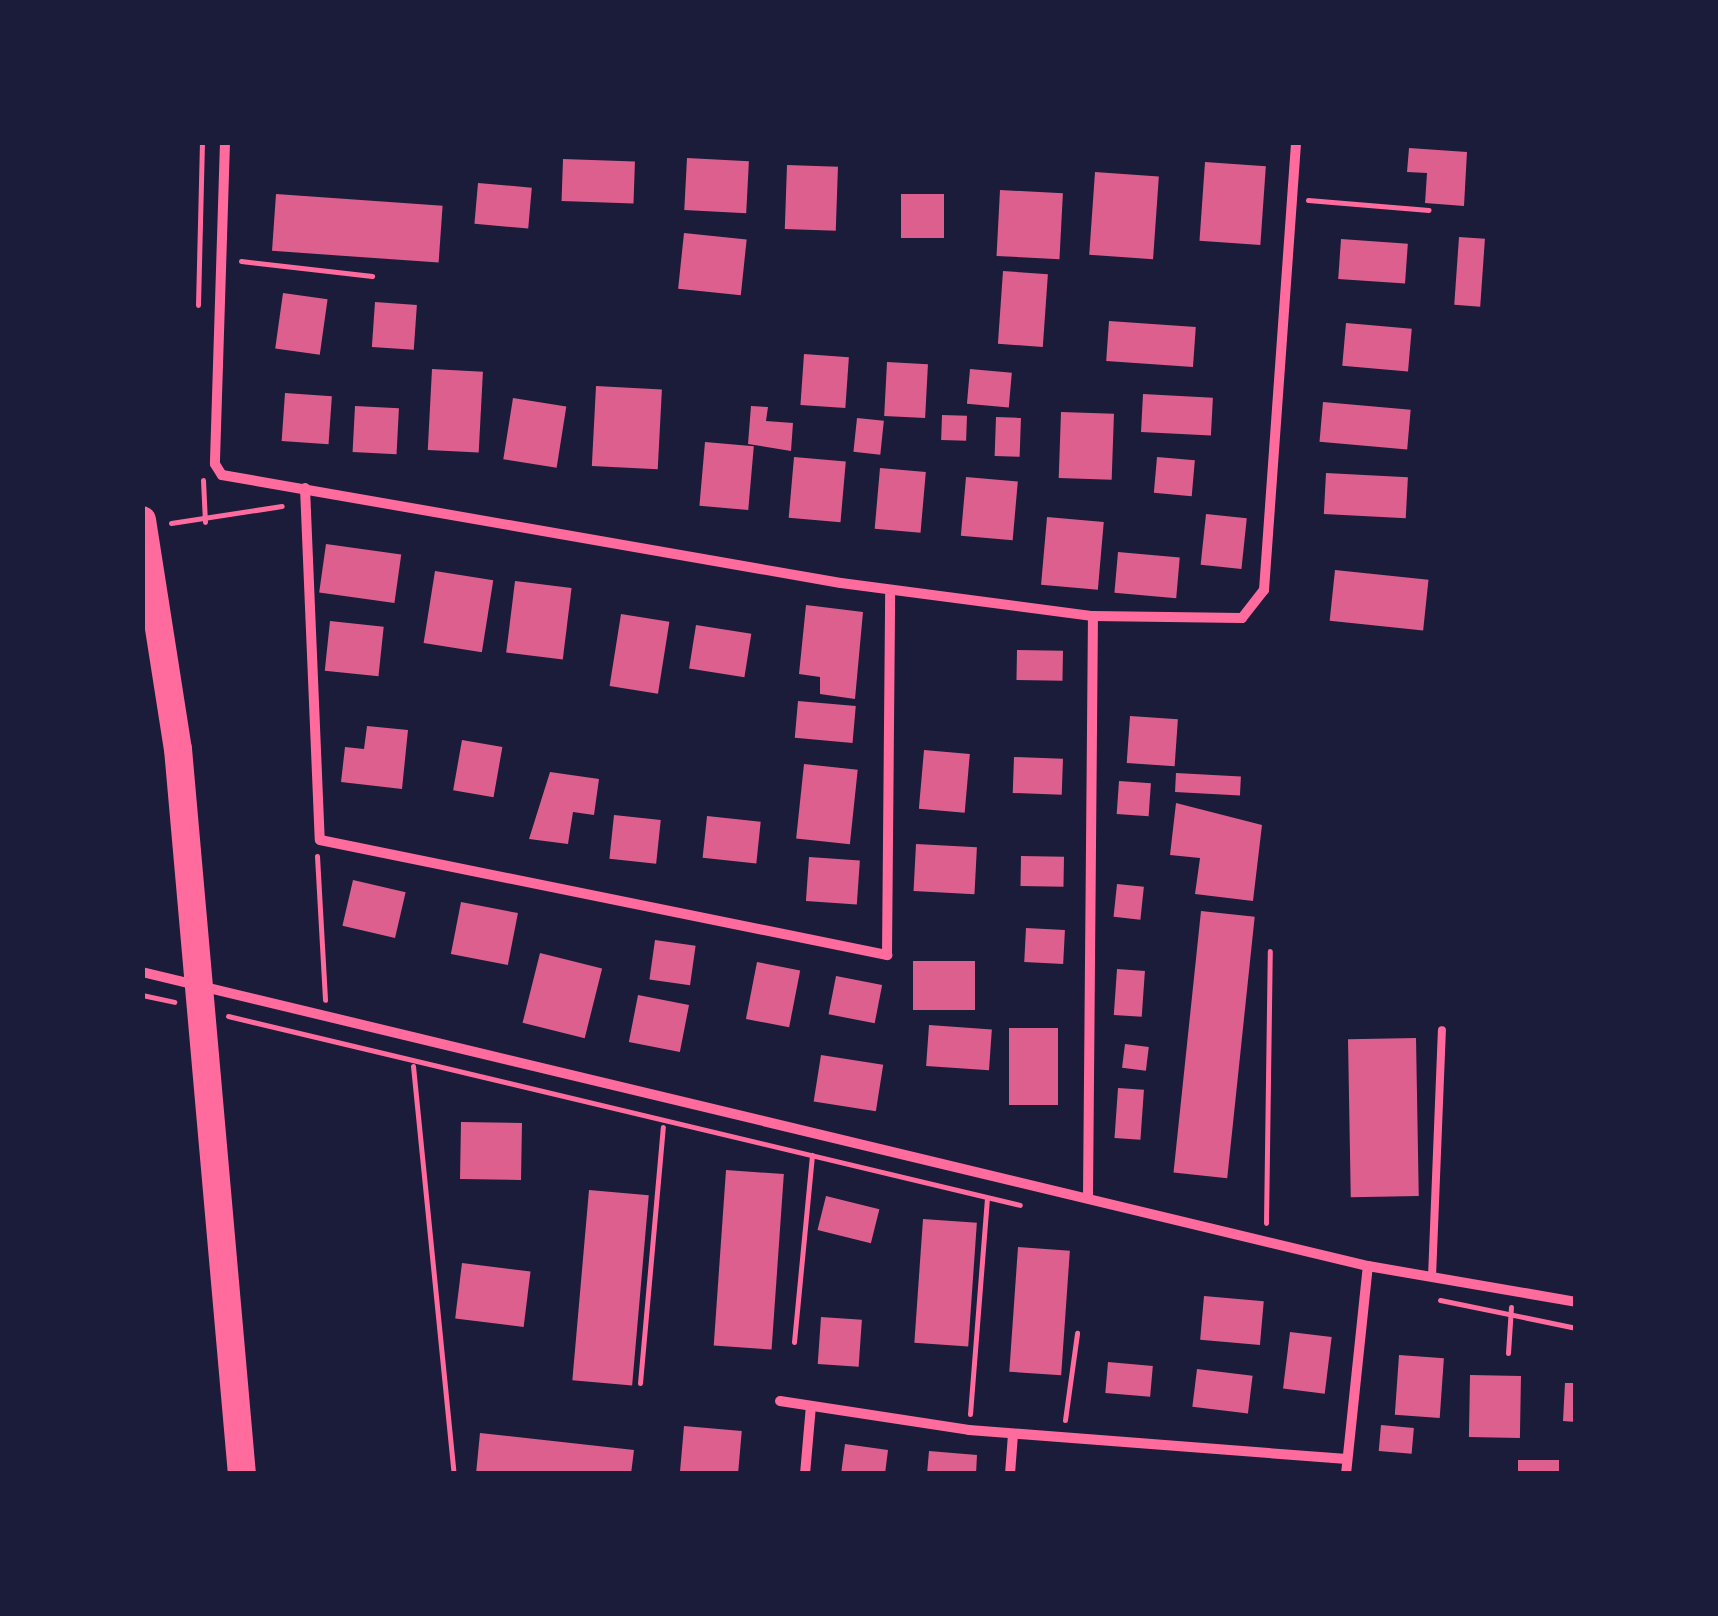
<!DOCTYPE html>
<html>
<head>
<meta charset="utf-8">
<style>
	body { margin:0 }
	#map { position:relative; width:1718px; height:1616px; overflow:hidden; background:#1b1b3a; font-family:"Nunito Sans",sans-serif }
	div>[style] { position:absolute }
	.building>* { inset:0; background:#dd5f8e; transform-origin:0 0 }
	.path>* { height:5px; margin:-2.5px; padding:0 2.5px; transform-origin:2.5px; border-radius:2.5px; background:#ff6b9d }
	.service>* { height:8px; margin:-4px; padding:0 4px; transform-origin:4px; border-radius:4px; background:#ff6b9d }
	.minor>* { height:10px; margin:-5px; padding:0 5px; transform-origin:5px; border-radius:5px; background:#ff6b9d }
	.trunk>* { height:28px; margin:-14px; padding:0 14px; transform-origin:14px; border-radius:14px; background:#ff6b9d }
	span { translate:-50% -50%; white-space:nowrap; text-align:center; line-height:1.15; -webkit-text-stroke:10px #1b1b3a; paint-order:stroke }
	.frame { position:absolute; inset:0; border:145px solid #1b1b3a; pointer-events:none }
</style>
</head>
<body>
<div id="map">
	<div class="building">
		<div style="clip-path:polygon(1409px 148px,1467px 152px,1464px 206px,1425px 203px,1427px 173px,1407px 172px)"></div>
		<div style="left:687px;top:158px;width:62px;height:52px;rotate:3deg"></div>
		<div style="left:563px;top:159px;width:72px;height:42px;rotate:2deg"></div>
		<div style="left:1205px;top:162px;width:61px;height:79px;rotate:4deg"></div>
		<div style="left:787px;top:165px;width:51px;height:64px;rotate:2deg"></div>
		<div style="left:1095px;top:172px;width:64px;height:83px;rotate:4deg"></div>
		<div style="left:478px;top:183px;width:54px;height:41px;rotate:5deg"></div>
		<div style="left:1000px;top:190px;width:63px;height:66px;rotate:3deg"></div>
		<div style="left:276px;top:194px;width:167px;height:57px;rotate:4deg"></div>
		<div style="left:901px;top:194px;width:43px;height:44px"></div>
		<div style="left:684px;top:233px;width:63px;height:56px;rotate:6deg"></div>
		<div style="left:1459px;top:237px;width:26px;height:68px;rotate:4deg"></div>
		<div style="left:1341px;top:239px;width:67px;height:40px;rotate:4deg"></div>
		<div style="left:1003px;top:271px;width:45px;height:73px;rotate:4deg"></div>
		<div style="left:283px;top:293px;width:45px;height:56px;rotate:8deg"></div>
		<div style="left:375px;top:302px;width:42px;height:45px;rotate:4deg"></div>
		<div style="left:1109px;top:321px;width:87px;height:40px;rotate:4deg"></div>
		<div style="left:1346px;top:323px;width:66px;height:43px;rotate:5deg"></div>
		<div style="left:804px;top:354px;width:45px;height:51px;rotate:4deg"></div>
		<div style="left:887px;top:362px;width:41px;height:54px;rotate:3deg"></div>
		<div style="left:432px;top:369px;width:51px;height:81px;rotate:3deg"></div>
		<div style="left:970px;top:369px;width:42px;height:35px;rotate:5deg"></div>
		<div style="left:596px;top:386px;width:66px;height:80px;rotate:3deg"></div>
		<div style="left:285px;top:393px;width:47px;height:48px;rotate:4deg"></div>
		<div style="left:1143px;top:394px;width:70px;height:38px;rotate:3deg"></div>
		<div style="left:513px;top:398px;width:54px;height:62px;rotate:9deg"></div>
		<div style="left:1323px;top:402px;width:88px;height:40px;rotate:5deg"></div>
		<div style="left:355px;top:406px;width:44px;height:46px;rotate:3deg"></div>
		<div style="clip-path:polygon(751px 406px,768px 407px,766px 421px,793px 423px,791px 451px,748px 444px)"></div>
		<div style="left:1061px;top:412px;width:53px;height:66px;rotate:2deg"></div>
		<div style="left:942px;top:415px;width:25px;height:25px;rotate:2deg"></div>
		<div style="left:996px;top:417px;width:25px;height:39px;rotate:2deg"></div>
		<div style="left:857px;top:418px;width:27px;height:34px;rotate:6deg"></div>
		<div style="left:705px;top:442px;width:49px;height:64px;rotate:5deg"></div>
		<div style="left:794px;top:457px;width:52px;height:61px;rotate:5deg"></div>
		<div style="left:1157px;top:457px;width:38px;height:36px;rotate:5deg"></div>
		<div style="left:880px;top:468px;width:46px;height:61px;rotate:5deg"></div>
		<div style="left:1326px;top:473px;width:82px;height:41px;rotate:3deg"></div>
		<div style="left:966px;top:477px;width:52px;height:59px;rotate:5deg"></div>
		<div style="left:1206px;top:514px;width:41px;height:51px;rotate:6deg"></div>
		<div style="left:1047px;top:517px;width:57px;height:68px;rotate:5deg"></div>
		<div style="left:326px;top:544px;width:76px;height:49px;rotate:8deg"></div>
		<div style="left:1118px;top:552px;width:62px;height:41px;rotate:5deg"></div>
		<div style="left:1335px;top:570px;width:94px;height:51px;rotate:6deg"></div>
		<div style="left:435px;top:571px;width:59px;height:73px;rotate:9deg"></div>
		<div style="left:515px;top:581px;width:57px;height:72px;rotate:7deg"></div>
		<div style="clip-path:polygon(806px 605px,863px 612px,855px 699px,820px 694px,820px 677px,799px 674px)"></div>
		<div style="left:621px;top:614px;width:49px;height:73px;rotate:9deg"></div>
		<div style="left:330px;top:621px;width:54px;height:50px;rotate:6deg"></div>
		<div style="left:696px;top:625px;width:56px;height:44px;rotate:9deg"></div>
		<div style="left:1017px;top:650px;width:46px;height:30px;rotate:1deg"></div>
		<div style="left:798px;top:701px;width:58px;height:37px;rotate:5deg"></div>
		<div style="left:1130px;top:716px;width:48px;height:47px;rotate:4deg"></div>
		<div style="clip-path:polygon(367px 726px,408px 730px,402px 789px,341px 782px,345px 747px,364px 749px)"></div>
		<div style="left:462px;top:740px;width:41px;height:51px;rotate:10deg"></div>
		<div style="left:924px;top:750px;width:46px;height:59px;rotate:5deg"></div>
		<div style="left:1014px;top:757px;width:49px;height:36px;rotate:2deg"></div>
		<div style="left:804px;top:764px;width:54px;height:75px;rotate:6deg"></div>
		<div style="clip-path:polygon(550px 772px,599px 779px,594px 815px,573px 812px,568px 844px,529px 839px)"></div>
		<div style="left:1176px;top:773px;width:65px;height:19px;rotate:3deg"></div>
		<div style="left:1119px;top:781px;width:32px;height:33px;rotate:4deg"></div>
		<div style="clip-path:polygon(1176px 803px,1262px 825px,1253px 901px,1195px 894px,1200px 858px,1170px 855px)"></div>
		<div style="left:614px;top:815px;width:47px;height:44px;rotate:6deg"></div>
		<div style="left:707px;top:816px;width:54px;height:42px;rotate:6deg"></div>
		<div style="left:916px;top:844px;width:61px;height:47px;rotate:3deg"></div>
		<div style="left:1021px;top:856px;width:43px;height:30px;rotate:1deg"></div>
		<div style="left:809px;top:857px;width:51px;height:44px;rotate:4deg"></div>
		<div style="left:353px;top:880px;width:54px;height:47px;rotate:13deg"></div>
		<div style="left:1117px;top:884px;width:27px;height:33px;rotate:6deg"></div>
		<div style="left:461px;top:902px;width:58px;height:53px;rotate:11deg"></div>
		<div style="left:1201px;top:911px;width:54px;height:263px;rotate:6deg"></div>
		<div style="left:1026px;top:928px;width:39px;height:34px;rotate:3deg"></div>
		<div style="left:655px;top:940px;width:41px;height:40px;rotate:8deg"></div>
		<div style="left:540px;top:953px;width:64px;height:72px;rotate:14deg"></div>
		<div style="left:913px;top:961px;width:62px;height:49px"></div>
		<div style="left:757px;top:962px;width:44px;height:58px;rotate:11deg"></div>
		<div style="left:1117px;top:969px;width:28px;height:46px;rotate:4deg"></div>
		<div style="left:836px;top:976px;width:47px;height:39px;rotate:11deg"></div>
		<div style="left:638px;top:995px;width:52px;height:48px;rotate:11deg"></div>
		<div style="left:929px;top:1025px;width:63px;height:41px;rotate:4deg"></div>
		<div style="left:1009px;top:1028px;width:49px;height:77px"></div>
		<div style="left:1416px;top:1038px;width:158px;height:68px;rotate:89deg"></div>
		<div style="left:1125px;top:1044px;width:24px;height:24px;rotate:7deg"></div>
		<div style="left:821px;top:1055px;width:63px;height:47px;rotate:9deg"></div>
		<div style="left:1118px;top:1088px;width:26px;height:50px;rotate:4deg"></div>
		<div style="left:461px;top:1122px;width:61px;height:57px;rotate:1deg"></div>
		<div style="left:726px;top:1170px;width:58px;height:176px;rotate:4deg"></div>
		<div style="left:589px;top:1190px;width:60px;height:191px;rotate:5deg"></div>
		<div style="left:826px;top:1196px;width:55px;height:35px;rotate:14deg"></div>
		<div style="left:923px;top:1219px;width:54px;height:124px;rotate:4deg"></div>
		<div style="left:1018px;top:1247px;width:52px;height:125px;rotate:4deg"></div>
		<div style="left:462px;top:1263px;width:69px;height:56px;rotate:7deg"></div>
		<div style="left:1204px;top:1296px;width:60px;height:44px;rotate:5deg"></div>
		<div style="left:821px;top:1317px;width:41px;height:47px;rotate:4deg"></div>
		<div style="left:1290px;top:1332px;width:42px;height:57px;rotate:7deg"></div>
		<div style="left:1399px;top:1355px;width:45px;height:60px;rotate:4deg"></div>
		<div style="left:1108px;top:1362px;width:45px;height:31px;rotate:5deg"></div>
		<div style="left:1197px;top:1369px;width:56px;height:38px;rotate:7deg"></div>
		<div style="left:1470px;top:1375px;width:51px;height:62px;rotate:1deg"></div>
		<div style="clip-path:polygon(1565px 1383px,1576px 1383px,1576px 1422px,1563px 1421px)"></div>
		<div style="left:1381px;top:1425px;width:33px;height:26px;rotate:5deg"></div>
		<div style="left:684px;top:1426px;width:58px;height:48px;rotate:5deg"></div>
		<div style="clip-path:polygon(480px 1433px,634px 1450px,631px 1474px,476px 1474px)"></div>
		<div style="clip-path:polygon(845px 1444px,888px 1450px,885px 1474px,841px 1474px)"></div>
		<div style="clip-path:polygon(929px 1451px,977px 1455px,976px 1474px,927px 1474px)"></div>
		<div style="left:1518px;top:1460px;width:41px;height:14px"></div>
	</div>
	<div class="path">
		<div style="left:1308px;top:200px;width:121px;rotate:4.7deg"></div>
		<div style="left:241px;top:261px;width:132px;rotate:6.5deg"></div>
		<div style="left:198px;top:305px;width:163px;rotate:-88.6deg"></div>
		<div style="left:203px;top:480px;width:42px;rotate:87.3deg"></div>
		<div style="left:171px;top:523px;width:112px;rotate:-8.7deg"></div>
		<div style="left:317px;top:856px;width:144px;rotate:86.8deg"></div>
		<div style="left:142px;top:995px;width:33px;rotate:12deg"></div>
		<div style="left:228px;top:1016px;width:814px;rotate:13.42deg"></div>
		<div style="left:413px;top:1066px;width:410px;rotate:84.3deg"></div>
		<div style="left:1266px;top:1223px;width:272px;rotate:-89.2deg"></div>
		<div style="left:1440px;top:1300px;width:139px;rotate:11.6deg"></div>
		<div style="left:794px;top:1342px;width:188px;rotate:-84.5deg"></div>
		<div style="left:1508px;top:1353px;width:46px;rotate:-86.3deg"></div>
		<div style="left:640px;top:1383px;width:257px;rotate:-84.9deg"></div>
		<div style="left:970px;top:1414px;width:217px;rotate:-85.5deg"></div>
		<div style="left:1065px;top:1420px;width:88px;rotate:-82.1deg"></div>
	</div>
	<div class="service">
		<div style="left:1432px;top:1277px;width:247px;rotate:-87.7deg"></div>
	</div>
	<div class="minor">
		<div style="left:225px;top:142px;width:322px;rotate:91.8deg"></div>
		<div style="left:215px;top:464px;width:13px;rotate:58deg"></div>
		<div style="left:222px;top:475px;width:628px;rotate:9.9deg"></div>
		<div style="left:841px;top:583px;width:254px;rotate:7.5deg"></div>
		<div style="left:305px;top:488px;width:352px;rotate:87.6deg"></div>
		<div style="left:320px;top:840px;width:579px;rotate:11.47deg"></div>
		<div style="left:887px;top:955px;width:365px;rotate:-89.5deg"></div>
		<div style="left:142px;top:972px;width:1261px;rotate:13.49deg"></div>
		<div style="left:1368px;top:1266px;width:211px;rotate:9.8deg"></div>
		<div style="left:1088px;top:1196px;width:580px;rotate:-89.51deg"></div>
		<div style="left:1093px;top:616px;width:149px;rotate:0.8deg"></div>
		<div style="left:1242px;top:618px;width:36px;rotate:-52deg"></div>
		<div style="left:1264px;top:590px;width:449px;rotate:-85.9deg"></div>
		<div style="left:780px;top:1401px;width:191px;rotate:8.7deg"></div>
		<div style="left:969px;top:1430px;width:379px;rotate:4.4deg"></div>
		<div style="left:805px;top:1474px;width:68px;rotate:-85deg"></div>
		<div style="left:1010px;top:1474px;width:40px;rotate:-85.7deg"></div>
		<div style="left:1346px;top:1474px;width:209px;rotate:-84deg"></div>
	</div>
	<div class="trunk">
		<div style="left:142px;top:520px;width:232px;rotate:81.1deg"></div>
		<div style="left:178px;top:749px;width:728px;rotate:84.96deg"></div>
	</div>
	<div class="frame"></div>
</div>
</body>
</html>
